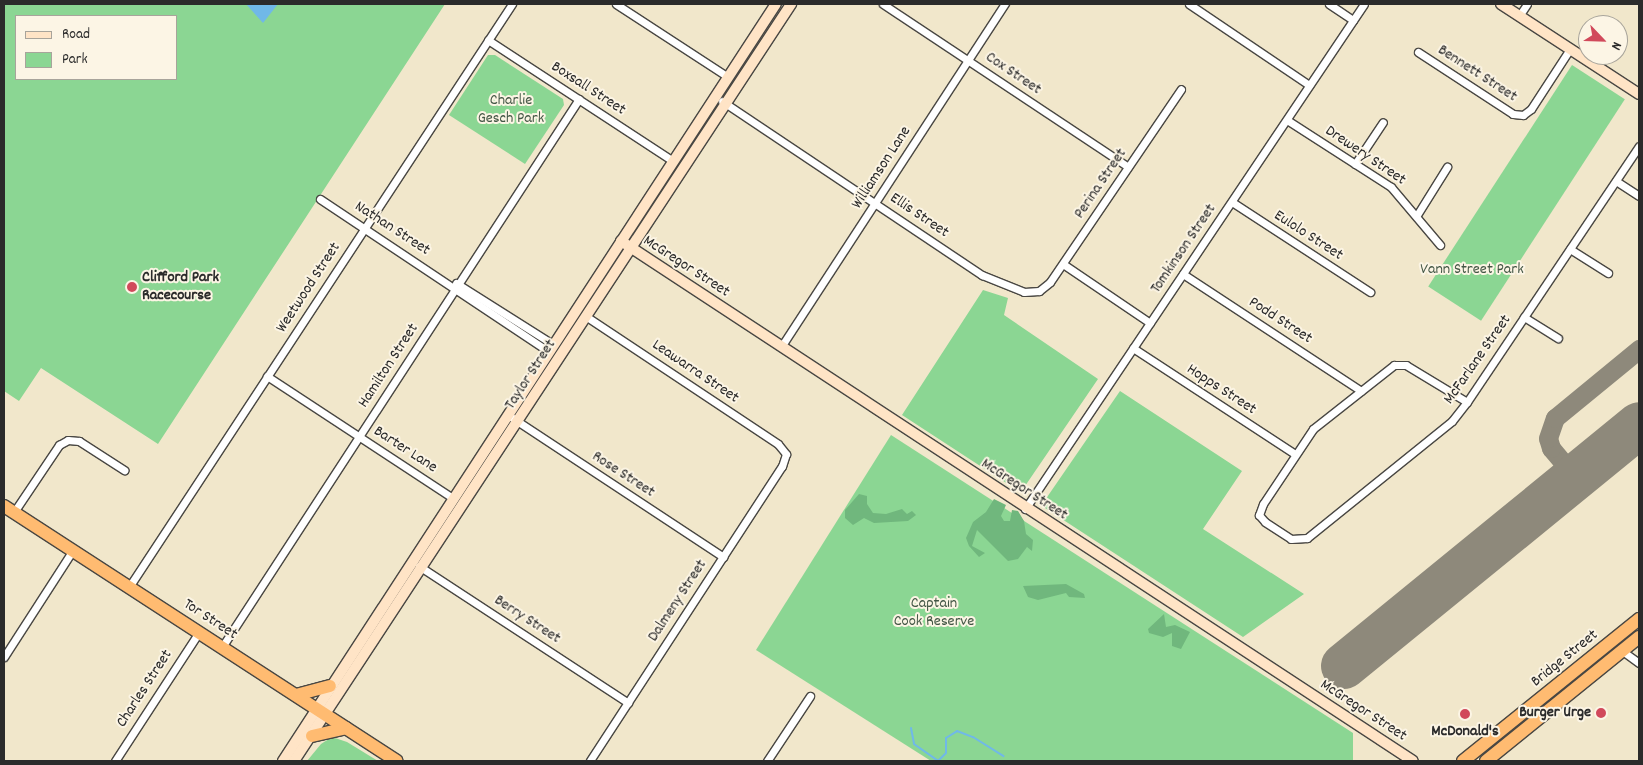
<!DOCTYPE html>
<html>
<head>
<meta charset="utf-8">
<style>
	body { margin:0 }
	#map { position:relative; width:1643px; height:765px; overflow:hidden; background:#f1e7cb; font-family:Dekko,sans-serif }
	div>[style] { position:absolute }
	.green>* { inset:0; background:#8bd693; transform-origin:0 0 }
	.forest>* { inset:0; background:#70b77d }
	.water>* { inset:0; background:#70b8e8 }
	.stream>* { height:2px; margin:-1px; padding:0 1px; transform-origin:1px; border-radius:1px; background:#70b8e8 }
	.taxiway>* { height:19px; margin:-9.5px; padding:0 9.5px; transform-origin:9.5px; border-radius:9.5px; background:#8e897b }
	.runway>* { height:46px; margin:-23px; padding:0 23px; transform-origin:23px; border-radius:23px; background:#8e897b }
	.roads { filter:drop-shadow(1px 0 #494743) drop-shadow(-1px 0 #494743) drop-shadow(0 1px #494743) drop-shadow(0 -1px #494743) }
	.street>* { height:7px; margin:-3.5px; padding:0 3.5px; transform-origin:3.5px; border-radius:3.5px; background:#fff }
	.secondary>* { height:10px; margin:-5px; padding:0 5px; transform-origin:5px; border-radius:5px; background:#ffe4c6 }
	.highway>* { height:12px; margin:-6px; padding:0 6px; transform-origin:6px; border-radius:6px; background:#ffbb71 }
	.dots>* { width:14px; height:14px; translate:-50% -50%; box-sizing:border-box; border:2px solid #fcf5e5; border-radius:50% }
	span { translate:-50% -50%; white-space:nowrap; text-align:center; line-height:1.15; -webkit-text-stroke:4px #fcf5e5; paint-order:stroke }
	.street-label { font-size:16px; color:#2b2b2b }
	.park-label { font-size:16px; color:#435645 }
	.poi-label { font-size:16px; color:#2b2b2b; font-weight:700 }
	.left { translate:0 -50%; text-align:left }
	.right { translate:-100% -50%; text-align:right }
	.frame { position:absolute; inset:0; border:5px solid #2b2b2b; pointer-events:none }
	.legend { position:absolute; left:15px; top:15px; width:162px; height:65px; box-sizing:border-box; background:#fcf5e5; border:1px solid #a8a49b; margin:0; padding:6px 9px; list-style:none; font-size:15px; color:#2b2b2b }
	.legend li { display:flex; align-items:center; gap:10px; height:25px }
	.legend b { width:25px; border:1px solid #a8a49b }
	.north { position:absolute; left:1578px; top:15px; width:50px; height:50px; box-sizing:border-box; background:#fcf5e5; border:1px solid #a8a49b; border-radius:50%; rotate:114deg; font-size:14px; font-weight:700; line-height:20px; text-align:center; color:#2b2b2b }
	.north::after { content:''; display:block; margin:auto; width:18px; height:22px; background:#d1495b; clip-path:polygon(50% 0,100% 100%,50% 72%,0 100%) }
</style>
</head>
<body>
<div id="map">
	<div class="green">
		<div style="clip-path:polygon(evenodd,4px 4px,445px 4px,158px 444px,41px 368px,19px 401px,4px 391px,4px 4px,16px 16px,176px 16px,176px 79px,16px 79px,16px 16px)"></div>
		<div style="clip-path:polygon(488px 55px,495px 55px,563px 99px,564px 105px,525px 164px,449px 115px)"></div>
		<div style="left:1572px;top:65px;width:63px;height:264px;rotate:33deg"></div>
		<div style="clip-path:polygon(983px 290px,1008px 298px,1004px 315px,1098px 379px,1023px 489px,1017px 490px,902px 415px)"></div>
		<div style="clip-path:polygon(1120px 391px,1242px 471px,1203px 529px,1304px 594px,1243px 637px,1045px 508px,1043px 503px)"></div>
		<div style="clip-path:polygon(891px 435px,1353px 733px,1353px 761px,931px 761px,756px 650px)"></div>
		<div style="clip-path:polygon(332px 737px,347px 742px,378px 761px,307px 761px,321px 744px)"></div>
	</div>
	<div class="forest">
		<div style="clip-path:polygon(859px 494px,867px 496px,867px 504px,873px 513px,886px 514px,902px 509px,907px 514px,912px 511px,916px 515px,908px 521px,874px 523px,864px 518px,853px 525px,845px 518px,845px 510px)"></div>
		<div style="clip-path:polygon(994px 499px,1006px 505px,1001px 516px,1004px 521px,1010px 521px,1012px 510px,1018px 511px,1024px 521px,1026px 534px,1033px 540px,1032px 551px,1027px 547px,1018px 559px,1008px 561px,977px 530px,972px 546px,985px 553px,979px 557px,969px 546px,966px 538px,973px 522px,986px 512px)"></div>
		<div style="clip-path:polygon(1066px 584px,1084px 594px,1085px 598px,1069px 597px,1066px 593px,1038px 600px,1028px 597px,1023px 586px)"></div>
		<div style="clip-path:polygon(1164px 614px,1166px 627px,1175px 625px,1190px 632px,1181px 649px,1172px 646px,1172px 633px,1163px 637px,1149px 633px,1148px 629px)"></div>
	</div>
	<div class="water">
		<div style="clip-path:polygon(246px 4px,278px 4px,263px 23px)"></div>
	</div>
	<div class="stream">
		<div style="left:911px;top:728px;width:16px;rotate:79deg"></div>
		<div style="left:914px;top:744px;width:29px;rotate:35deg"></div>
		<div style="left:938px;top:761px;width:11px;rotate:-45deg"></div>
		<div style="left:946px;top:753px;width:15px;rotate:-90deg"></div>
		<div style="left:946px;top:738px;width:13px;rotate:-32deg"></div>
		<div style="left:957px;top:731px;width:17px;rotate:21deg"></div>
		<div style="left:973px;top:737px;width:36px;rotate:32deg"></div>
	</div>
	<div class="taxiway">
		<div style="left:1635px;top:428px;width:70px;rotate:143.1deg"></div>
		<div style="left:1579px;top:470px;width:14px;rotate:-163deg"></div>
		<div style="left:1566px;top:466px;width:23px;rotate:-130deg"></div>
		<div style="left:1551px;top:448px;width:10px;rotate:-107deg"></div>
		<div style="left:1548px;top:438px;width:21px;rotate:-71deg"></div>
		<div style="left:1555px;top:418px;width:109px;rotate:-39.4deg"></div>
		<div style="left:1514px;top:527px;width:66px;rotate:-39.5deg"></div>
		<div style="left:1565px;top:485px;width:10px;rotate:-73deg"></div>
		<div style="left:1568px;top:475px;width:9px;rotate:-103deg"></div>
	</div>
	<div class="runway">
		<div style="left:1344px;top:666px;width:381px;rotate:-39.2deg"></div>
	</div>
	<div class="roads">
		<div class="street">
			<div style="left:616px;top:4px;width:134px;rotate:33.1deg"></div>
			<div style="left:883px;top:4px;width:294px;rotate:33.6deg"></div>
			<div style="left:1189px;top:4px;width:145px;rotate:34deg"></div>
			<div style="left:1329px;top:4px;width:29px;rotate:34deg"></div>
			<div style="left:1519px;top:16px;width:14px;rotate:-56deg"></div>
			<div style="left:488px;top:40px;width:221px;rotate:33.2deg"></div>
			<div style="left:1418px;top:52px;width:113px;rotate:33.1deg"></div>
			<div style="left:1513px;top:114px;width:10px;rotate:6deg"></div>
			<div style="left:1523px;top:115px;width:10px;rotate:-37deg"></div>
			<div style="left:1531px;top:109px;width:72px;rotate:-57deg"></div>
			<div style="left:722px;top:101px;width:313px;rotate:33.8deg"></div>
			<div style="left:982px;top:275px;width:45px;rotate:22deg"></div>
			<div style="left:1024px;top:292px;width:15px;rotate:-4deg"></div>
			<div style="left:1039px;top:291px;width:14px;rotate:-39deg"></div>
			<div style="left:1050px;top:282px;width:233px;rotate:-55.8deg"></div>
			<div style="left:1287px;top:120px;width:124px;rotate:32.8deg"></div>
			<div style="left:1391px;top:187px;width:76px;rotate:49.8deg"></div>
			<div style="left:1355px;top:164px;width:50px;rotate:-56.3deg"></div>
			<div style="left:1616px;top:181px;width:27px;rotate:33deg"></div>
			<div style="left:320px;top:199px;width:275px;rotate:33.7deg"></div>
			<div style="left:1232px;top:202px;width:165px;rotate:33.1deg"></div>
			<div style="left:1417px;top:215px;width:57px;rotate:-58deg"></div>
			<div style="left:1570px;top:249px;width:45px;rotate:32.3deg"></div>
			<div style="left:1063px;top:264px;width:105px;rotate:34.1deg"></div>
			<div style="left:1183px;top:274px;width:213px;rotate:33.3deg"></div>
			<div style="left:456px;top:283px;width:116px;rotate:32.3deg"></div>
			<div style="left:587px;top:317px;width:229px;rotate:33.6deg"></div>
			<div style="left:778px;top:444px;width:13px;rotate:51deg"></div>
			<div style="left:786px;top:454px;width:13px;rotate:108deg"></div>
			<div style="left:782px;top:466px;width:352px;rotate:123.1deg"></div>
			<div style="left:1524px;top:317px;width:40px;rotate:32deg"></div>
			<div style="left:781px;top:347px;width:410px;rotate:-56.9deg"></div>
			<div style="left:1133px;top:348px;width:194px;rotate:33.2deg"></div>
			<div style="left:267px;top:376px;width:222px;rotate:33.3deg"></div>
			<div style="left:1467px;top:402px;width:71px;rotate:-148.8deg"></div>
			<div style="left:1406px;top:365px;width:12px;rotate:180deg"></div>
			<div style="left:1394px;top:365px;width:103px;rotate:141.7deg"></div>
			<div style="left:1313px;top:429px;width:90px;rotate:123.7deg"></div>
			<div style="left:1263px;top:504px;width:12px;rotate:110deg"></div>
			<div style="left:1259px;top:515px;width:9px;rotate:49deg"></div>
			<div style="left:1265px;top:522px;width:31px;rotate:33deg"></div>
			<div style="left:1291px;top:539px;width:16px;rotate:-4deg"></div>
			<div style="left:1307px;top:538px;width:186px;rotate:-38.9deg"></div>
			<div style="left:1452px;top:421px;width:24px;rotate:-52deg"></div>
			<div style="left:1467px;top:402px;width:308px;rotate:-56.1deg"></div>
			<div style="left:508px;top:415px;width:258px;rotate:33.4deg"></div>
			<div style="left:1025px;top:509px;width:608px;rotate:-56.13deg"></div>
			<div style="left:14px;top:512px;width:81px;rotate:-56.1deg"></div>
			<div style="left:59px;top:445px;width:10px;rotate:-29deg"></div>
			<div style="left:68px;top:440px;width:11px;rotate:5deg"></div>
			<div style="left:79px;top:441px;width:54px;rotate:32.8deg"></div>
			<div style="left:419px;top:566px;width:250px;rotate:33.2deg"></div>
			<div style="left:129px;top:587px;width:698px;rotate:-56.7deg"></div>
			<div style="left:222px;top:647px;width:654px;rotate:-56.92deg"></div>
			<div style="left:1621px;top:650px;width:22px;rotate:36deg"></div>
			<div style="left:4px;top:657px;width:127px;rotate:-57.2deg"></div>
			<div style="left:115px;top:761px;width:154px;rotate:-56.9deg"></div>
			<div style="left:767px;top:761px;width:78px;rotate:-56.5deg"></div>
		</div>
		<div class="secondary">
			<div style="left:1501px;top:4px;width:165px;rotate:33.1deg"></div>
			<div style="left:621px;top:241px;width:947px;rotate:33.29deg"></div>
			<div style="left:283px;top:761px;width:903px;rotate:-56.93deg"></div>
			<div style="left:294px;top:761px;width:906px;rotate:-56.71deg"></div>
		</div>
		<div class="highway">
			<div style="left:4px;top:506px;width:468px;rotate:33deg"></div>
			<div style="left:296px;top:695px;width:35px;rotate:-15deg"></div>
			<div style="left:312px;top:736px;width:35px;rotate:-13deg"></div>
			<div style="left:1463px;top:761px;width:226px;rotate:-38.9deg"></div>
			<div style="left:1486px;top:761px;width:197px;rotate:-39deg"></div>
		</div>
	</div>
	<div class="dots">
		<div style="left:132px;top:287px;background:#d1495b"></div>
		<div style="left:1601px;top:713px;background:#d1495b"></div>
		<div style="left:1465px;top:714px;background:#d1495b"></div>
	</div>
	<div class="street-label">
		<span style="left:1013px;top:74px;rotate:34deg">Cox Street</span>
		<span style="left:1477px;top:74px;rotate:33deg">Bennett Street</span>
		<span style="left:588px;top:89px;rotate:33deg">Boxsall Street</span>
		<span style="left:1365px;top:156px;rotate:34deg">Drewery Street</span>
		<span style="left:882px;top:168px;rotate:-57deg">Williamson Lane</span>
		<span style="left:1101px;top:184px;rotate:-56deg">Perina Street</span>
		<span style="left:919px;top:216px;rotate:34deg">Ellis Street</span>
		<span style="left:392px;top:229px;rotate:33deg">Nathan Street</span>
		<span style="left:1308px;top:236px;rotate:33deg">Eulolo Street</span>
		<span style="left:1184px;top:249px;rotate:-56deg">Tomkinson Street</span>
		<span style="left:686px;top:267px;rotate:33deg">McGregor Street</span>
		<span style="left:309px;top:288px;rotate:-57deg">Weetwood Street</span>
		<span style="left:1280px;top:321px;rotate:33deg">Podd Street</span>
		<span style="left:1478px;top:360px;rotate:-55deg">McFarlane Street</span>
		<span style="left:389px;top:366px;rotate:-57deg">Hamilton Street</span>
		<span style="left:695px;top:372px;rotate:34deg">Leawarra Street</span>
		<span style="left:531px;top:375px;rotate:-57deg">Taylor Street</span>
		<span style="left:1221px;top:390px;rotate:33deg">Hopps Street</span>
		<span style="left:405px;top:450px;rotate:33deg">Barter Lane</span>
		<span style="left:623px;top:475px;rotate:33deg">Rose Street</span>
		<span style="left:1024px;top:490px;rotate:33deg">McGregor Street</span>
		<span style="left:678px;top:601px;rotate:-57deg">Dalmeny Street</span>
		<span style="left:210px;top:620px;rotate:33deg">Tor Street</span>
		<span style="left:527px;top:620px;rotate:33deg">Berry Street</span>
		<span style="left:1565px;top:659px;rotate:-39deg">Bridge Street</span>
		<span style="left:145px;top:689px;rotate:-57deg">Charles Street</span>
		<span style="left:1363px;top:711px;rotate:33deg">McGregor Street</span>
	</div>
	<div class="park-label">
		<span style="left:511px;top:110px">Charlie<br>Gesch Park</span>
		<span style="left:1472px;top:270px">Vann Street Park</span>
		<span style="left:934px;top:613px">Captain<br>Cook Reserve</span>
	</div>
	<div class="poi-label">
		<span class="left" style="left:142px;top:287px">Clifford Park<br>Racecourse</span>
		<span class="right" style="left:1591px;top:713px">Burger Urge</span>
		<span style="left:1465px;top:732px">McDonald's</span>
	</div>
	<div class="frame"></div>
	<ul class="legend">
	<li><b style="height:6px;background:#ffe4c6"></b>Road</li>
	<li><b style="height:14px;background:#8bd693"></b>Park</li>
	</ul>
	<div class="north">N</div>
</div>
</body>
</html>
